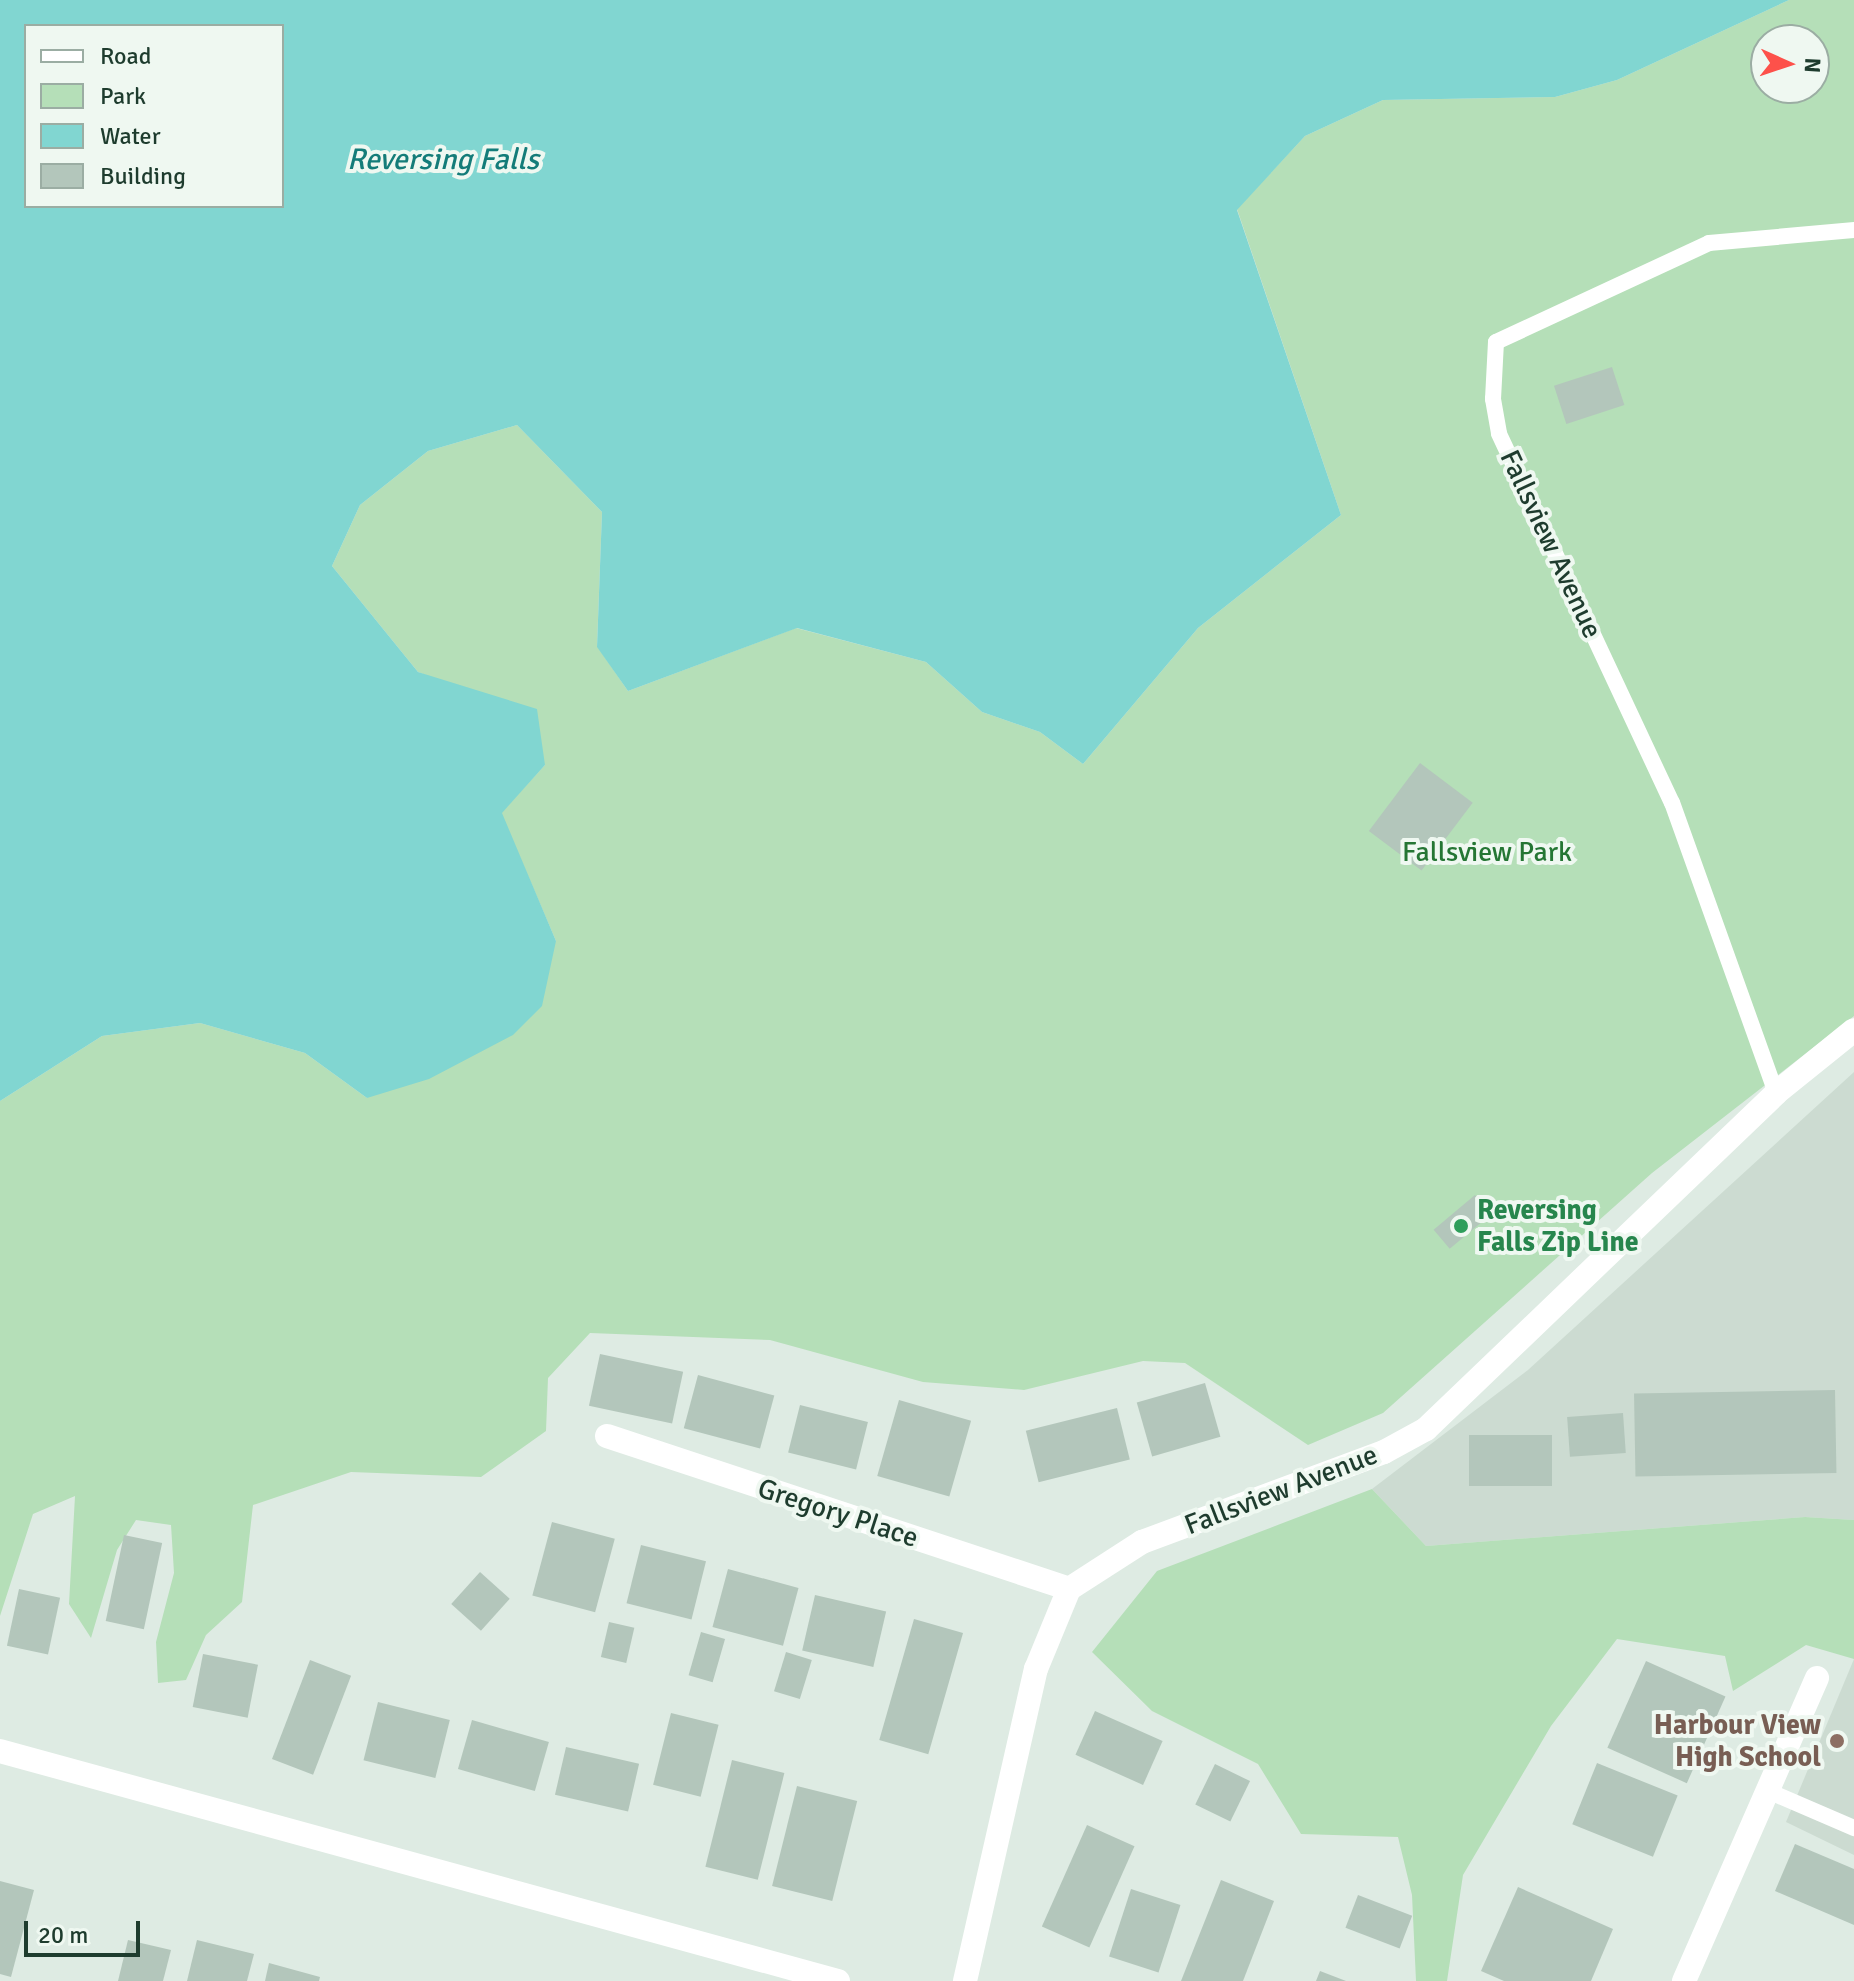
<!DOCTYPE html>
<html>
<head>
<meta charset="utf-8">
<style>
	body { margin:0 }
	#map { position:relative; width:1854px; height:1981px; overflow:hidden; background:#deebe3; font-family:Signika,sans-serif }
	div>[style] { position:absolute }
	.built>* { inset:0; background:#ccdbd1 }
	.green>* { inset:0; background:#b5dfb8 }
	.water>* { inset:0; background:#81d6d1 }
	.building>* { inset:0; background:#b3c6bb; transform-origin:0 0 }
	.lane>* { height:16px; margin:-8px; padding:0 8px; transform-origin:8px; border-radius:8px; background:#fff }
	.street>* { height:24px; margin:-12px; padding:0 12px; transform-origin:12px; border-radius:12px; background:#fff }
	.secondary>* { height:24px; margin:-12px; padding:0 12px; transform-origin:12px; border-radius:12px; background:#fff }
	.dots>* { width:22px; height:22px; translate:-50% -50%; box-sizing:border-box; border:4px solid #eff8f1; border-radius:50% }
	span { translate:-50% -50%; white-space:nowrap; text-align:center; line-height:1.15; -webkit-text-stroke:8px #eff8f1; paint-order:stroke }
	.street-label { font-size:28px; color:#1e3c2e }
	.park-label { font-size:28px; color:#257634 }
	.leisure-label { font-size:28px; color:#27864d; font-weight:700 }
	.left { translate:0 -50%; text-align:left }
	.education-label { font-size:28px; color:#785e54; font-weight:700 }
	.right { translate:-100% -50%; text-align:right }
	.water-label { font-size:30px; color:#147c79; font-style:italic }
	.legend { position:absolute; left:24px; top:24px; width:260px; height:184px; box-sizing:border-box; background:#eff8f1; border:2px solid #9bada3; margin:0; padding:10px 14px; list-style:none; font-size:24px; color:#1e3c2e }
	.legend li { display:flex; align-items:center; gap:16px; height:40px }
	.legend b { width:40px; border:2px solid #9bada3 }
	.north { position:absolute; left:1750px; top:24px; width:80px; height:80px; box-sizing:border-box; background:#eff8f1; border:2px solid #9bada3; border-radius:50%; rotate:93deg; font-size:22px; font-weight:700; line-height:32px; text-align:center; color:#1e3c2e }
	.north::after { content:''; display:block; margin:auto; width:28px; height:36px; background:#fd514a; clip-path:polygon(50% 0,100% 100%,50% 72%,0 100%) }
	.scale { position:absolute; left:24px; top:1921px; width:116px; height:36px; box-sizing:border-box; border:4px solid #1e3c2e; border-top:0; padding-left:10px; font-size:24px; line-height:28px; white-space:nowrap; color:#1e3c2e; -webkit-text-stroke:6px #eff8f1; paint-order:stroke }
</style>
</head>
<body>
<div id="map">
	<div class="built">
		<div style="clip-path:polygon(1854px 1072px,1854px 1520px,1805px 1517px,1426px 1546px,1372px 1489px,1528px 1370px)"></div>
		<div style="clip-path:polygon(1854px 1659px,1854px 1855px,1786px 1822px)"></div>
	</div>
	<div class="green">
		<div style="clip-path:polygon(evenodd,1789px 0,1854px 0,1854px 1016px,1652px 1173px,1383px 1413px,1308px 1445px,1185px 1363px,1143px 1361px,1024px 1390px,923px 1382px,770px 1340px,590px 1333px,548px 1378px,546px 1431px,481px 1477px,351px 1472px,253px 1505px,242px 1602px,206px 1635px,186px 1680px,158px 1683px,156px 1642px,174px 1573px,171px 1525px,136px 1520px,117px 1550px,91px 1638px,69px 1604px,75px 1496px,33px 1514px,0 1616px,0 1101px,102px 1036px,200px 1023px,305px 1053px,367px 1098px,556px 941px,501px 813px,545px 765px,454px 686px,418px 672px,332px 566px,360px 505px,428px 451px,517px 425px,602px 512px,597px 646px,628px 691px,796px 628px,926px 662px,982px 712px,1040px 732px,1083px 764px,1198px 628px,1341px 515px,1237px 209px,1305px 136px,1383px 100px,1555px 97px,1617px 80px,1789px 0,1766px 40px,1814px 40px,1814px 88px,1766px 88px,1766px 40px)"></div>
		<div style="clip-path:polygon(1372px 1489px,1426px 1546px,1805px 1517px,1854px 1520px,1854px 1659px,1806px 1645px,1733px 1691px,1725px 1656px,1617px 1639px,1551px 1726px,1463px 1875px,1447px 1981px,1416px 1981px,1412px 1895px,1398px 1837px,1301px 1834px,1258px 1764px,1152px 1711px,1092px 1652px,1157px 1571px)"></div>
	</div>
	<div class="water">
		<div style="clip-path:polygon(evenodd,0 0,1789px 0,1617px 80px,1555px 97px,1383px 100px,1305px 136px,1237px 210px,1341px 515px,1198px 628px,1083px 764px,1040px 732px,982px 712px,926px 662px,797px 628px,628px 691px,597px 647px,602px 512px,517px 425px,428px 451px,360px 505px,332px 566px,418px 672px,537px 709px,545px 765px,502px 813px,556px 941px,542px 1006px,513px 1035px,429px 1079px,367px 1098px,305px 1053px,200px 1023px,102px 1036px,0 1101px,0 0,282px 26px,282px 206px,26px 206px,26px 26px,282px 26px)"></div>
	</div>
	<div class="building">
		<div style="left:1612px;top:367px;width:40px;height:61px;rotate:72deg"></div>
		<div style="left:1420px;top:763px;width:66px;height:85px;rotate:37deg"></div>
		<div style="left:1475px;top:1195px;width:25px;height:54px;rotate:50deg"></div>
		<div style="left:600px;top:1354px;width:85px;height:53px;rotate:12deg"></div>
		<div style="left:698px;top:1375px;width:79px;height:55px;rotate:15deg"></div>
		<div style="left:1205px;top:1383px;width:56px;height:71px;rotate:74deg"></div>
		<div style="left:1835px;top:1390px;width:83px;height:201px;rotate:89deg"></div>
		<div style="left:899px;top:1400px;width:75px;height:79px;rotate:16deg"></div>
		<div style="left:800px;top:1405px;width:70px;height:49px;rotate:14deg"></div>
		<div style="left:1117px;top:1408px;width:53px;height:94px;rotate:76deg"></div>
		<div style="left:1623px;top:1413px;width:40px;height:56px;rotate:86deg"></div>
		<div style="left:1469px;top:1435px;width:83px;height:51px"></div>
		<div style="left:552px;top:1522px;width:65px;height:76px;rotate:15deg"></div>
		<div style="left:124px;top:1535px;width:39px;height:88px;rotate:12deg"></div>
		<div style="left:641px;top:1545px;width:67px;height:60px;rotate:14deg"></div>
		<div style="left:728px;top:1569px;width:73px;height:60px;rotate:15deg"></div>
		<div style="left:480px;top:1572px;width:40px;height:43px;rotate:42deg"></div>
		<div style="left:19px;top:1589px;width:42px;height:58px;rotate:12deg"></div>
		<div style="left:815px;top:1595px;width:73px;height:57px;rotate:13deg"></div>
		<div style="left:914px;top:1619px;width:51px;height:126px;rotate:16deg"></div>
		<div style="left:609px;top:1622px;width:26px;height:36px;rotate:13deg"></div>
		<div style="left:701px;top:1632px;width:25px;height:45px;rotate:16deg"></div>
		<div style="left:786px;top:1652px;width:27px;height:41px;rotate:17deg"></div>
		<div style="left:203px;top:1654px;width:56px;height:54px;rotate:11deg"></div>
		<div style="left:310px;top:1660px;width:44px;height:106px;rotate:21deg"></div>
		<div style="left:1646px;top:1661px;width:87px;height:95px;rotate:24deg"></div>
		<div style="left:378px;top:1702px;width:74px;height:60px;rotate:14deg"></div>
		<div style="left:1095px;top:1711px;width:74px;height:48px;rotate:24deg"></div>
		<div style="left:671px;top:1713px;width:49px;height:74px;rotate:14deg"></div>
		<div style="left:472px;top:1720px;width:80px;height:51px;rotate:16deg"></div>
		<div style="left:566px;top:1747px;width:75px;height:49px;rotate:13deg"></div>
		<div style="left:732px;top:1760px;width:54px;height:110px;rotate:14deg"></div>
		<div style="left:1597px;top:1763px;width:87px;height:66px;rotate:22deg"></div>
		<div style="left:1215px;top:1764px;width:39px;height:45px;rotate:26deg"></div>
		<div style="left:797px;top:1786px;width:62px;height:103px;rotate:14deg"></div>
		<div style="left:1087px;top:1825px;width:52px;height:111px;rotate:24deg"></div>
		<div style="clip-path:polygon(1795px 1844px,1854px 1869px,1854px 1925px,1775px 1891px)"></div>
		<div style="clip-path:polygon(1221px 1880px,1274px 1901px,1243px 1981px,1181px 1981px)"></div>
		<div style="clip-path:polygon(0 1881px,34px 1890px,11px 1977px,0 1974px)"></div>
		<div style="clip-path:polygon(1518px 1887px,1613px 1929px,1591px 1981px,1504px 1981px,1481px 1971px)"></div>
		<div style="left:1131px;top:1889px;width:52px;height:71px;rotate:18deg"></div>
		<div style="left:1358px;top:1895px;width:58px;height:35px;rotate:21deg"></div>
		<div style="clip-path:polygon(128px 1940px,171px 1950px,163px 1981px,118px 1981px)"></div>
		<div style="clip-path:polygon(197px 1940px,254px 1954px,247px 1981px,187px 1981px)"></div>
		<div style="clip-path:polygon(269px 1963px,320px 1977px,319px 1981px,265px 1981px)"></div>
		<div style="clip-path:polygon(1320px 1971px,1346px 1981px,1316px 1981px)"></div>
	</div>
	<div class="lane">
		<div style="left:1776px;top:1093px;width:308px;rotate:-109.7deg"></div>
		<div style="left:1672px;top:803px;width:408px;rotate:-115.1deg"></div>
		<div style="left:1499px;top:433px;width:35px;rotate:-100deg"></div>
		<div style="left:1493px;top:399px;width:57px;rotate:-87deg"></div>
		<div style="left:1496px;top:342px;width:235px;rotate:-24.9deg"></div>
		<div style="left:1709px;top:243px;width:146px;rotate:-5.1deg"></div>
		<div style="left:1768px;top:1791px;width:94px;rotate:23.3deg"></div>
	</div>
	<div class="street">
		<div style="left:607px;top:1436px;width:487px;rotate:18.3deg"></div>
		<div style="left:965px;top:1981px;width:320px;rotate:-77.2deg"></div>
		<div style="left:1036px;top:1669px;width:87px;rotate:-67.6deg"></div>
		<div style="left:1069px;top:1589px;width:87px;rotate:-32.8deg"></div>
		<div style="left:1142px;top:1542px;width:258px;rotate:-20.4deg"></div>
		<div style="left:1384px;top:1452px;width:48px;rotate:-28.7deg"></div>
		<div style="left:1426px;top:1429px;width:485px;rotate:-43.8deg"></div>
		<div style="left:1776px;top:1093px;width:100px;rotate:-38.9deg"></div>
		<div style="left:1684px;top:1981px;width:331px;rotate:-66.3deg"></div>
	</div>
	<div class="secondary">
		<div style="left:0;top:1751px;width:869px;rotate:15.35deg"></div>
	</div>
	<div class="dots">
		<div style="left:1461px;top:1226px;background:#2e9e5b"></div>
		<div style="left:1837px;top:1741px;background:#8d6e63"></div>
	</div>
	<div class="street-label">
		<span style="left:1551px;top:544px;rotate:65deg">Fallsview Avenue</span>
		<span style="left:1281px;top:1490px;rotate:-21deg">Fallsview Avenue</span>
		<span style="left:838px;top:1513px;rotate:18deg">Gregory Place</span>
	</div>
	<div class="park-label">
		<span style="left:1487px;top:852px">Fallsview Park</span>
	</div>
	<div class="leisure-label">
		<span class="left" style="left:1477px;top:1226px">Reversing<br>Falls Zip Line</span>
	</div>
	<div class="education-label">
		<span class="right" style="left:1821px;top:1741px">Harbour View<br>High School</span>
	</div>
	<div class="water-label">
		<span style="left:443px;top:160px">Reversing Falls</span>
	</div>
	<ul class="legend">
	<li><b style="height:10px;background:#fff"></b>Road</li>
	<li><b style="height:22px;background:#b5dfb8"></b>Park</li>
	<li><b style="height:22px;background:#81d6d1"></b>Water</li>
	<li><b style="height:22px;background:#b3c6bb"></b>Building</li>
	</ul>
	<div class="north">N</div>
	<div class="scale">20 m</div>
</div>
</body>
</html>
